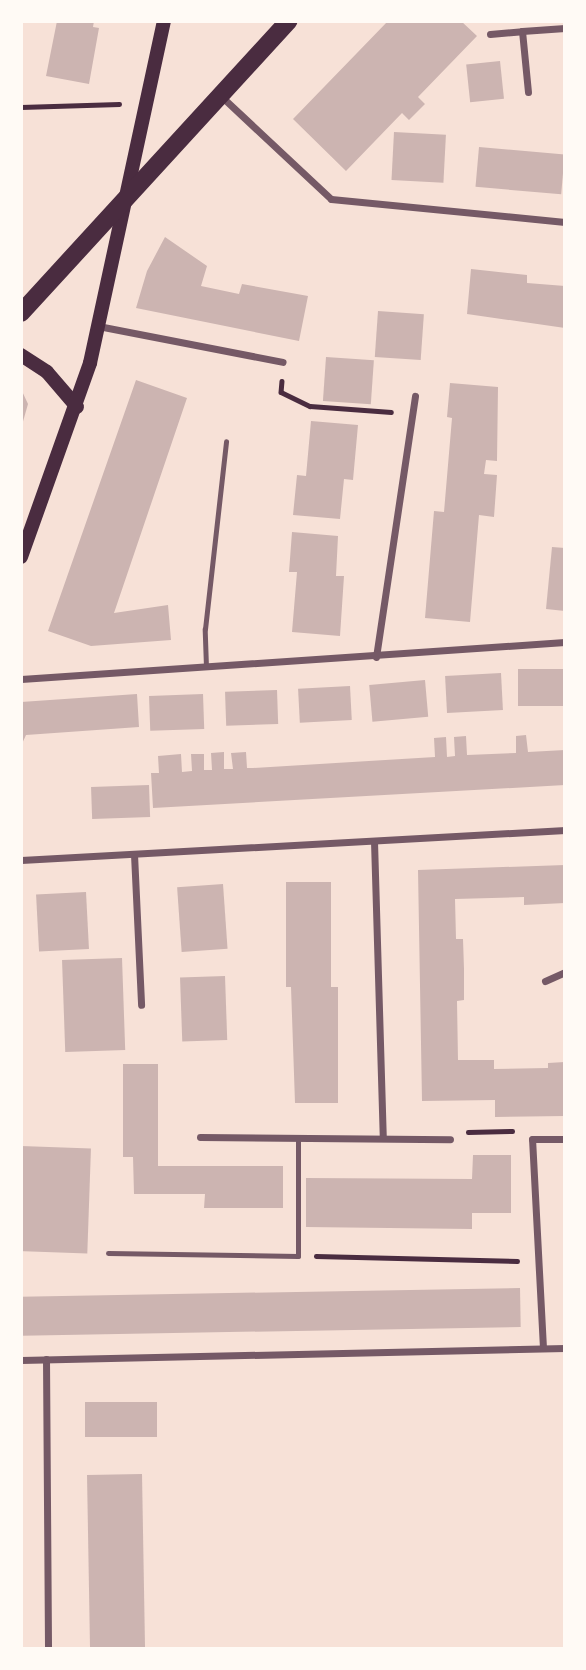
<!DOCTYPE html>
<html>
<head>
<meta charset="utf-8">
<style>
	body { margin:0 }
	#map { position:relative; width:586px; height:1670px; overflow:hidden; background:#f7e1d7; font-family:"PT Sans",sans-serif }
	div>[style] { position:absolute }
	.building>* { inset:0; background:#ccb4b1; transform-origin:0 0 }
	.path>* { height:4.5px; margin:-2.25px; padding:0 2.25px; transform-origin:2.25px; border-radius:2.25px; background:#4a2c40 }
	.service>* { height:5px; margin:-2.5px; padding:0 2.5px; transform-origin:2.5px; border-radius:2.5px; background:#755966 }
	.minor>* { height:7px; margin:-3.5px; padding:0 3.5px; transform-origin:3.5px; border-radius:3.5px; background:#755966 }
	.secondary>* { height:14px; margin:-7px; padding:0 7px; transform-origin:7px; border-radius:7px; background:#4a2c40 }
	.primary>* { height:18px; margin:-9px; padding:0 9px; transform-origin:9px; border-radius:9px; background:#4a2c40 }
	span { translate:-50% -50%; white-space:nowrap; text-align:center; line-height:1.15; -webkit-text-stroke:5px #fffaf5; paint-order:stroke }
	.frame { position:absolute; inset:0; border:23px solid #fffaf5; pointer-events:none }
</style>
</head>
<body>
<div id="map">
	<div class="building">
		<div style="clip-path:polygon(57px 21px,94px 21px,93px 27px,99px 28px,89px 84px,46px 76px)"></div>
		<div style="clip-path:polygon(388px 21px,461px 21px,477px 36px,418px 97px,425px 104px,409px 120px,402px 113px,346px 171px,293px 119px)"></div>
		<div style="left:500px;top:61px;width:38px;height:34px;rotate:84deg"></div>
		<div style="left:394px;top:132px;width:52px;height:48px;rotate:3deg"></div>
		<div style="left:479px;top:147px;width:86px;height:40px;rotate:5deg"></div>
		<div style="clip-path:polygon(165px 237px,207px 266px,201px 286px,239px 294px,242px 284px,308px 296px,299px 341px,136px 308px,147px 271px)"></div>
		<div style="clip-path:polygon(471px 269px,527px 275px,527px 283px,565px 286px,565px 328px,467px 314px)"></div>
		<div style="left:378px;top:311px;width:46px;height:46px;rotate:4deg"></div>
		<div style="left:326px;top:357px;width:48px;height:44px;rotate:4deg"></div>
		<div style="clip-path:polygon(136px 380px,187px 398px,114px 613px,168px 605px,171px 640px,91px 646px,48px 631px)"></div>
		<div style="clip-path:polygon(450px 383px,498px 387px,497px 461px,486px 460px,484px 474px,497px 475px,494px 517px,479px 515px,470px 622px,425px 618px,434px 511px,444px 512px,452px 418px,447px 417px)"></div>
		<div style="clip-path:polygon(21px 389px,28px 404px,22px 425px,21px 425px)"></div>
		<div style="clip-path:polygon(311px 421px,358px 425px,353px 480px,344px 479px,340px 519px,293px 515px,297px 475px,306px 476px)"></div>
		<div style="clip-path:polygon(292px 532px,338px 536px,336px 576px,344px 576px,340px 636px,292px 632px,297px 572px,289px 572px)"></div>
		<div style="clip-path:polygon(552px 547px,565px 548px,565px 611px,546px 609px)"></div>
		<div style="left:565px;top:669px;width:37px;height:47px;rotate:90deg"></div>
		<div style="left:501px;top:673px;width:37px;height:56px;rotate:87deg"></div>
		<div style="left:425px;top:680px;width:37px;height:56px;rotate:85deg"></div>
		<div style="left:350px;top:686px;width:34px;height:52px;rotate:87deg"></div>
		<div style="left:277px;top:690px;width:34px;height:52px;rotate:88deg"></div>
		<div style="clip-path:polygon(137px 694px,139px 727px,26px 735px,21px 746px,21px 702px)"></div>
		<div style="left:203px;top:694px;width:35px;height:54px;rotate:88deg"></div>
		<div style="clip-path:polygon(526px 735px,528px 752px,565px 750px,565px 785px,153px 808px,151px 773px,159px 773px,158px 756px,181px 754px,182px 772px,192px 771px,191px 754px,204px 754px,204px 770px,212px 770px,211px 753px,224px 752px,224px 769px,233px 769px,231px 753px,246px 752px,247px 768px,253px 768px,435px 757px,434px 738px,446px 737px,447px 757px,455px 756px,454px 737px,466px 736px,467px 755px,516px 753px,516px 736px)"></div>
		<div style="left:149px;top:785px;width:32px;height:58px;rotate:88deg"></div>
		<div style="clip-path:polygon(565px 865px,565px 903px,524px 905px,524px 897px,455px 899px,456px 939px,463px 939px,464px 969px,464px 1000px,457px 1001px,458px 1060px,494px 1060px,494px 1069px,548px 1068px,548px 1063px,565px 1062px,565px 1116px,495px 1117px,495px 1100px,422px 1101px,418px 870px)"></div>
		<div style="clip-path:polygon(286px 882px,331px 882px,331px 987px,338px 987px,338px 1103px,295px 1103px,291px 987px,286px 987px)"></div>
		<div style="left:223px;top:884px;width:65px;height:46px;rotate:86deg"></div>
		<div style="left:86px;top:892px;width:57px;height:50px;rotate:87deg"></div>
		<div style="left:122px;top:958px;width:92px;height:60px;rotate:88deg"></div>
		<div style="left:225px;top:976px;width:64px;height:45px;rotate:88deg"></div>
		<div style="clip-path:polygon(123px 1064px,158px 1064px,158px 1166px,283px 1166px,283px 1208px,204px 1208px,205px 1194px,134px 1194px,133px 1157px,123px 1157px)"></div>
		<div style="left:21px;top:1146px;width:70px;height:105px;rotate:2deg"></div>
		<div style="clip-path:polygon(473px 1155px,511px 1155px,511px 1213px,472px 1213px,472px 1229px,306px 1227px,306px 1178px,472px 1179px)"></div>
		<div style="left:520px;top:1288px;width:39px;height:499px;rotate:89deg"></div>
		<div style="left:157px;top:1402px;width:35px;height:72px;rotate:90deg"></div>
		<div style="left:142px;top:1474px;width:175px;height:55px;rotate:89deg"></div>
	</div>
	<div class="path">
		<div style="left:21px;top:107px;width:98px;rotate:-1.8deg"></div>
		<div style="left:282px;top:381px;width:11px;rotate:95deg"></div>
		<div style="left:281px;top:392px;width:32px;rotate:26deg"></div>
		<div style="left:310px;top:406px;width:81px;rotate:4.2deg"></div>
		<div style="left:468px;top:1132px;width:44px;rotate:-1.3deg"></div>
		<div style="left:316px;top:1256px;width:201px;rotate:1.4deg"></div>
	</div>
	<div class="service">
		<div style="left:206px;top:667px;width:38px;rotate:-92deg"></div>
		<div style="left:205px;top:629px;width:189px;rotate:-83.6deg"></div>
		<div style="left:108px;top:1253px;width:190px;rotate:0.9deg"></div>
		<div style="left:298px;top:1256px;width:118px;rotate:-90deg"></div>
	</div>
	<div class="minor">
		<div style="left:490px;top:34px;width:32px;rotate:-5deg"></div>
		<div style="left:528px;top:92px;width:61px;rotate:-95.6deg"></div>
		<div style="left:522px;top:31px;width:43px;rotate:-4deg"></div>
		<div style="left:222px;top:97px;width:149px;rotate:43.1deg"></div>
		<div style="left:331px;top:199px;width:235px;rotate:5.6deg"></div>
		<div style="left:98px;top:326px;width:188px;rotate:11deg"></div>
		<div style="left:376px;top:657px;width:264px;rotate:-81.5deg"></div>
		<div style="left:21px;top:679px;width:545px;rotate:-3.89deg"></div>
		<div style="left:374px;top:841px;width:297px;rotate:88.3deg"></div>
		<div style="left:134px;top:854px;width:151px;rotate:87.3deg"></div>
		<div style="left:21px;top:860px;width:545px;rotate:-3.16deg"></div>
		<div style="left:545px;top:981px;width:22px;rotate:-24deg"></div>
		<div style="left:200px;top:1137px;width:250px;rotate:0.5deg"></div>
		<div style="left:543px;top:1348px;width:209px;rotate:-93deg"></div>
		<div style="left:532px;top:1139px;width:33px"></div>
		<div style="left:46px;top:1359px;width:290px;rotate:89.6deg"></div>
		<div style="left:21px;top:1360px;width:544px;rotate:-1.26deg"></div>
	</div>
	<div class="secondary">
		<div style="left:21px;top:355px;width:31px;rotate:33deg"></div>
		<div style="left:47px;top:372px;width:46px;rotate:49.4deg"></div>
		<div style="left:21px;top:557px;width:206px;rotate:-70.4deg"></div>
		<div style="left:90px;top:363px;width:350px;rotate:-77.8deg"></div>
	</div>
	<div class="primary">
		<div style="left:21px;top:313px;width:396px;rotate:-47.5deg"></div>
	</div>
	<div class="frame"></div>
</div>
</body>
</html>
